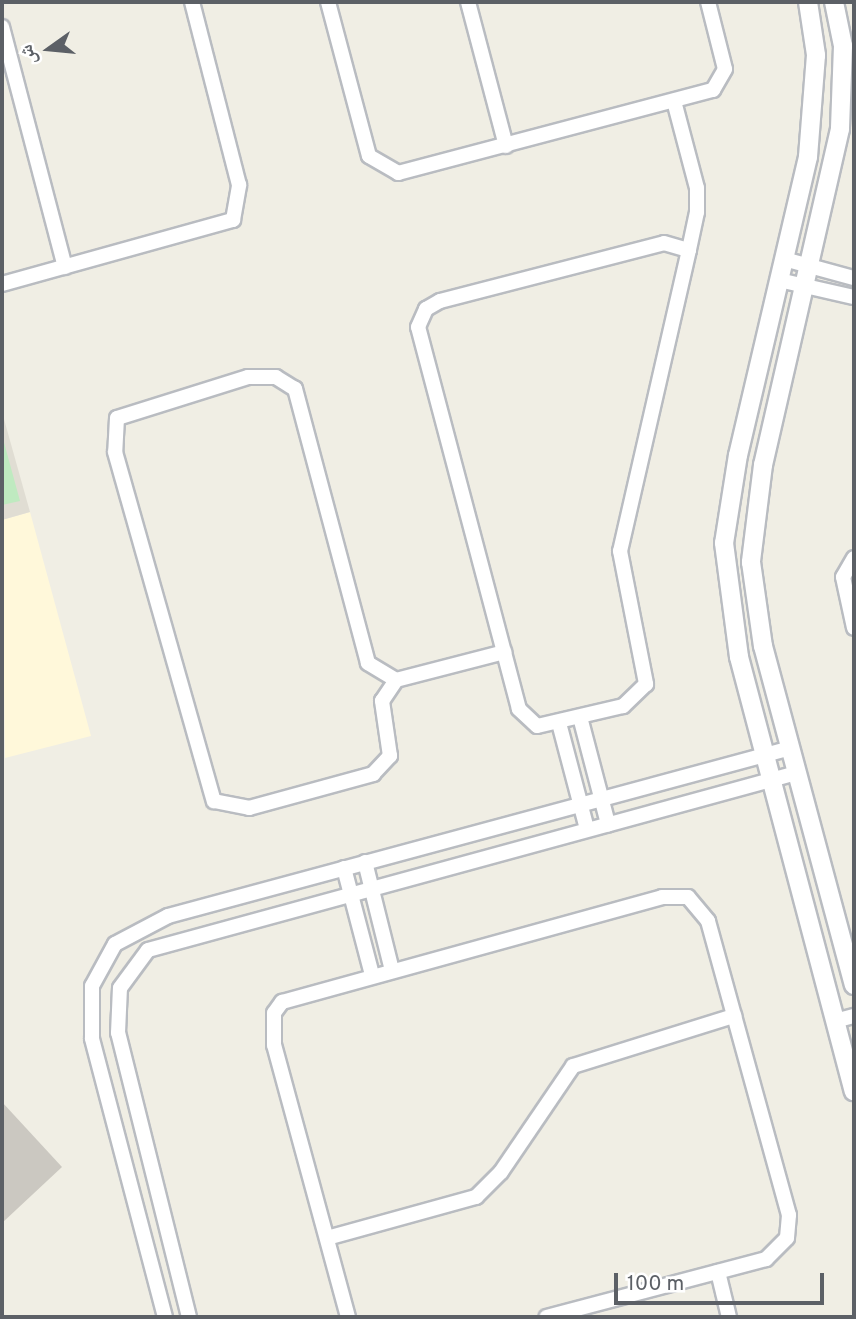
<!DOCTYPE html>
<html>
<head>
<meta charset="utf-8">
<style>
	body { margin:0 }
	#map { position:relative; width:856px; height:1319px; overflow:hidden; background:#f0eee4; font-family:Overpass,"Noto Naskh Arabic",sans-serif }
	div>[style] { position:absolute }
	.commercial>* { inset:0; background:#fff8da }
	.education>* { inset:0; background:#e0ddd3 }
	.green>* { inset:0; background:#bfeac0 }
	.building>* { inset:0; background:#cbc8c1 }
	.roads { filter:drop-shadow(2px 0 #b9bcc1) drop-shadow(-2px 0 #b9bcc1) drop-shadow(0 2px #b9bcc1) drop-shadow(0 -2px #b9bcc1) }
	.minor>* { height:14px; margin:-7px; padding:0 7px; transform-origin:7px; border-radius:7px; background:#fff }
	.tertiary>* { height:18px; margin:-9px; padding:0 9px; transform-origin:9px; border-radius:9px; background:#fff }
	span { translate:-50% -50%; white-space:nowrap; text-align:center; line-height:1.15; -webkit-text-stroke:7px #fff; paint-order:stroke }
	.frame { position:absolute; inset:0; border:4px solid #5c6066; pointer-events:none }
	.north { position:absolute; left:14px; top:14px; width:70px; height:70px; -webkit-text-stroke:5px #fff; paint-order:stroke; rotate:255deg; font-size:19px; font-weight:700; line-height:28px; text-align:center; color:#5c6066 }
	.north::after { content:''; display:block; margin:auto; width:24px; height:32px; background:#5c6066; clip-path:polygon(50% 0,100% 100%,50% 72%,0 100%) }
	.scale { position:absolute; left:614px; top:1273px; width:210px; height:32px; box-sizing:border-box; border:4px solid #5c6066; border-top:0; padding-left:9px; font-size:21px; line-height:24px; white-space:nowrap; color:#5c6066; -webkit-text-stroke:5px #fff; paint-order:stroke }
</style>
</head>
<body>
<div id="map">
	<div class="commercial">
		<div style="clip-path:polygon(30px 512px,91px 736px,5px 758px,2px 520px)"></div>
	</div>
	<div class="education">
		<div style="clip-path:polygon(2px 412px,30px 512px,2px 520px)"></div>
	</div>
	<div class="green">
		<div style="clip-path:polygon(2px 435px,20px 501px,2px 505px)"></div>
	</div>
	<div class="building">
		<div style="clip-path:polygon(2px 1102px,62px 1167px,2px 1223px)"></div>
	</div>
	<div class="roads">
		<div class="minor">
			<div style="left:328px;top:2px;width:159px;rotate:75.1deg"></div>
			<div style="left:369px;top:156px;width:34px;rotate:30deg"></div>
			<div style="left:398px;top:173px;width:326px;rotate:-14.8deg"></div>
			<div style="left:713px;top:90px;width:24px;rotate:-60deg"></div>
			<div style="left:725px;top:69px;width:69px;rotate:-104.2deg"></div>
			<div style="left:468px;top:2px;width:149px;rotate:75.2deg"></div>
			<div style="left:2px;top:27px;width:248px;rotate:75.3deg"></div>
			<div style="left:674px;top:101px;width:90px;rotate:75.2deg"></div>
			<div style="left:697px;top:188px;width:24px;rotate:90deg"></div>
			<div style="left:697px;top:212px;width:39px;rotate:102deg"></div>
			<div style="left:689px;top:250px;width:309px;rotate:102.9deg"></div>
			<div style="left:620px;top:551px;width:136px;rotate:78.9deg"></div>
			<div style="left:646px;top:684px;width:32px;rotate:136deg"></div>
			<div style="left:623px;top:706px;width:88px;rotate:166.9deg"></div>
			<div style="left:537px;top:726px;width:25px;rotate:-137deg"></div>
			<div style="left:519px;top:709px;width:395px;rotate:-104.8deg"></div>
			<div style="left:418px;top:327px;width:20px;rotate:-66deg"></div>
			<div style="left:426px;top:309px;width:16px;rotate:-30deg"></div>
			<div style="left:440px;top:301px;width:231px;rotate:-14.5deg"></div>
			<div style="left:664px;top:243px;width:26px;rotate:16deg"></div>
			<div style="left:784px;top:259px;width:73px;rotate:15.2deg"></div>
			<div style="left:779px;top:280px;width:77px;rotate:12.8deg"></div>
			<div style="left:2px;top:284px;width:240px;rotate:-15.5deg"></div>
			<div style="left:233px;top:220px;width:36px;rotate:-80deg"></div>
			<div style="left:239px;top:185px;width:189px;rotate:-104.4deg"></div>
			<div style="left:854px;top:558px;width:22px;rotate:120deg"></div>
			<div style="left:843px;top:577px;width:52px;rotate:77.8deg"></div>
			<div style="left:396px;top:680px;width:33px;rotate:-149deg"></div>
			<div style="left:368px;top:663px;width:284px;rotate:-104.9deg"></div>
			<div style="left:295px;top:389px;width:22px;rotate:-148deg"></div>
			<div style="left:276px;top:377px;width:28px;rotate:180deg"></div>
			<div style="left:248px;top:377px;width:137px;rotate:162.6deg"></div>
			<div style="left:117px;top:418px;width:34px;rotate:93deg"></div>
			<div style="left:115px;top:452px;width:363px;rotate:74.2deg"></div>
			<div style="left:214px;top:801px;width:36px;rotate:11deg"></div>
			<div style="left:249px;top:808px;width:129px;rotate:-15.3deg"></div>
			<div style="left:373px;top:774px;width:25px;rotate:-47deg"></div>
			<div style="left:390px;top:756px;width:56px;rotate:-98.3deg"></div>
			<div style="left:382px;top:701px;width:25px;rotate:-56deg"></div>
			<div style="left:396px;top:680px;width:112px;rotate:-14.5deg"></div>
			<div style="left:580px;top:717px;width:111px;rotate:75.3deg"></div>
			<div style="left:559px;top:723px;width:110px;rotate:75.2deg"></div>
			<div style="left:365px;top:862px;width:111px;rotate:76deg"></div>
			<div style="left:344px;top:868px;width:111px;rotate:75.3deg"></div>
			<div style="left:835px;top:1021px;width:20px;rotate:-15deg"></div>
			<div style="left:327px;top:1238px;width:155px;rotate:-15.4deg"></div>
			<div style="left:476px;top:1197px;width:35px;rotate:-45deg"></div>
			<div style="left:501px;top:1172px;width:128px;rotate:-55.8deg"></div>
			<div style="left:573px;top:1066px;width:169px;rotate:-17.3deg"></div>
			<div style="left:718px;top:1272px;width:46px;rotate:76.3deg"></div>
			<div style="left:165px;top:1317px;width:288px;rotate:-104.7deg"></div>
			<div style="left:92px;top:1038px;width:52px;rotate:-90deg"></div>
			<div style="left:92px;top:986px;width:48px;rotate:-61.3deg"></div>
			<div style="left:115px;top:944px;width:60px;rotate:-27.8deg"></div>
			<div style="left:168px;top:916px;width:645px;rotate:-15.09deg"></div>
			<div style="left:189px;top:1317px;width:293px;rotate:-104deg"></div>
			<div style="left:118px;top:1033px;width:45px;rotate:-87.5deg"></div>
			<div style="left:120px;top:988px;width:47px;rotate:-53.6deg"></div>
			<div style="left:148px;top:950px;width:673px;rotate:-15.26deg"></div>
			<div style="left:348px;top:1317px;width:282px;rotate:-105.2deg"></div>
			<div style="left:274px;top:1045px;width:32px;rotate:-90deg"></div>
			<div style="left:274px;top:1013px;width:14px;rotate:-54deg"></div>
			<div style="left:282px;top:1002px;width:394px;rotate:-15.4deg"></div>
			<div style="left:662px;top:897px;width:26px"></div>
			<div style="left:688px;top:897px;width:31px;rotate:50deg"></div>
			<div style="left:708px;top:921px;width:305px;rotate:74.6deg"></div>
			<div style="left:789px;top:1215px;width:23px;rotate:95deg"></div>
			<div style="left:787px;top:1238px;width:30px;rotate:135deg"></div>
			<div style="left:766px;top:1259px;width:227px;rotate:165.2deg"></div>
		</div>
		<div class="tertiary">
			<div style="left:808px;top:2px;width:54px;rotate:81.4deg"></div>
			<div style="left:816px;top:55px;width:102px;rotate:94.5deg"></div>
			<div style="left:808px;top:157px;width:306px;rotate:103.2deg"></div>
			<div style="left:738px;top:455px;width:89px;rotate:99deg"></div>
			<div style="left:724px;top:543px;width:115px;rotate:82.5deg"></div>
			<div style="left:739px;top:657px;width:449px;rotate:75.2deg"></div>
			<div style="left:834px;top:2px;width:45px;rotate:78.4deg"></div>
			<div style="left:843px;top:46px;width:83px;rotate:92.1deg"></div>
			<div style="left:840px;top:129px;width:345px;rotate:102.9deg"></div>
			<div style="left:763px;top:465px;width:98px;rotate:97.1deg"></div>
			<div style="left:751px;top:562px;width:85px;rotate:81.9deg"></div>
			<div style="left:763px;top:646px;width:351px;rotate:75deg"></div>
		</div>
	</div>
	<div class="frame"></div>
	<div class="north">ش</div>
	<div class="scale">100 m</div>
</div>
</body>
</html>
